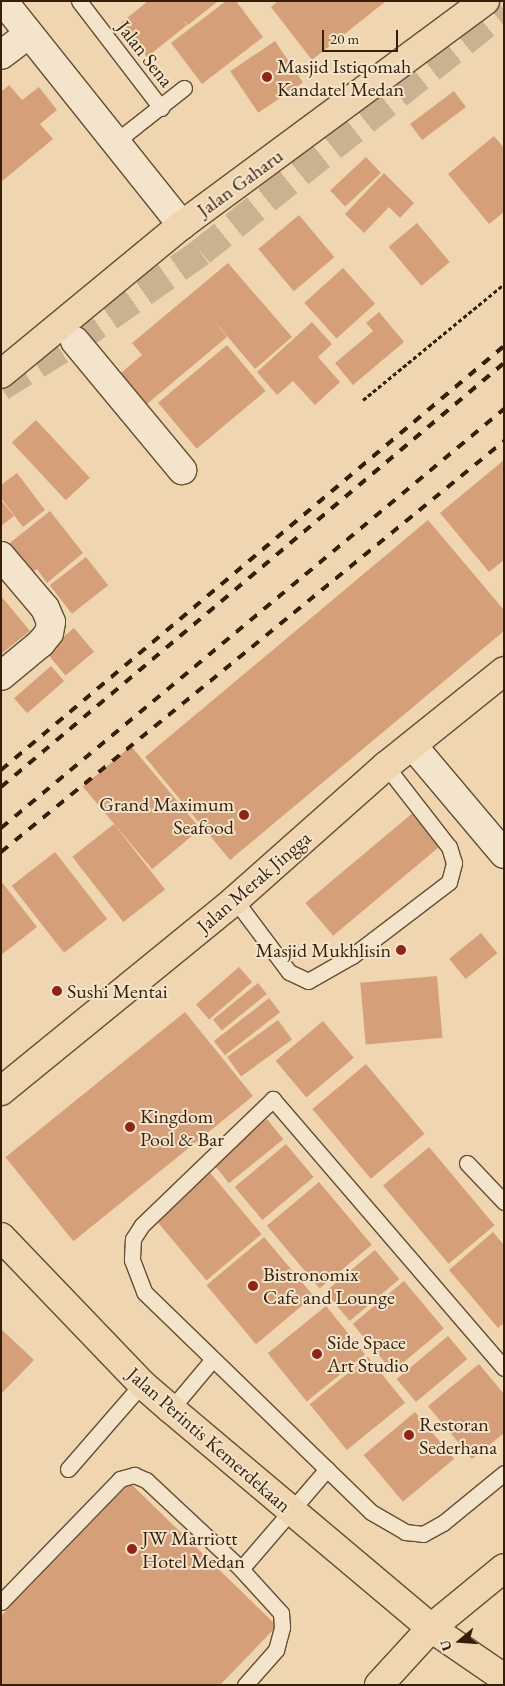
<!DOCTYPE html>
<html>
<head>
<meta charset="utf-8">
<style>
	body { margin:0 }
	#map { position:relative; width:505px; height:1686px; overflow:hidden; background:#efd6b1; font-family:"EB Garamond",serif }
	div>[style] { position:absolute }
	.building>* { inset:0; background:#d59f7a; transform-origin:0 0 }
	.primary-tunnel>* { height:28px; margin-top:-14px; transform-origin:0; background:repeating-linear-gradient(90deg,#cab18f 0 28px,transparent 0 42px) }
	.path>* { height:3px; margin-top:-1.5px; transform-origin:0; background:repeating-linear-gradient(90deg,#361f08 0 4px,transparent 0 6.5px) }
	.roads { filter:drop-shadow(1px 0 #644d32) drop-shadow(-1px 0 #644d32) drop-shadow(0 1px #644d32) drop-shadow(0 -1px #644d32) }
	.service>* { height:15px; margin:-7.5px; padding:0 7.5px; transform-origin:7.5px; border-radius:7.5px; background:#f5e4cc }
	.minor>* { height:28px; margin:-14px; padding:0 14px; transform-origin:14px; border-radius:14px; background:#f5e4cc }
	.primary>* { height:28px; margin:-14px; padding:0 14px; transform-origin:14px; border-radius:14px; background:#efd6b1 }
	.rail>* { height:4px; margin-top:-2px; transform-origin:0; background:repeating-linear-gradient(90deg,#361f08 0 9px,transparent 0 18px) }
	.dots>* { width:14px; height:14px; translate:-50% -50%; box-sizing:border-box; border:2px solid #f5e4cc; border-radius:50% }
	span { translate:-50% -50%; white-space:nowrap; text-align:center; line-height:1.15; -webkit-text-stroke:4px #f5e4cc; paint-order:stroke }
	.street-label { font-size:20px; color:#361f08 }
	.poi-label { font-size:20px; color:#361f08 }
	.left { translate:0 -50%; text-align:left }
	.right { translate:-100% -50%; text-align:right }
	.frame { position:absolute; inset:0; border:2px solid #361f08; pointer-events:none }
	.north { position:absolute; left:435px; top:1616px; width:50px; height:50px; -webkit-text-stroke:4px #f5e4cc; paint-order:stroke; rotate:252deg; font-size:14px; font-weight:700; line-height:20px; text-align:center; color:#361f08 }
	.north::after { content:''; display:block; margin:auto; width:18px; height:22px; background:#361f08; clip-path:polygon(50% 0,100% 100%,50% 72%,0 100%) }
	.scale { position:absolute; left:322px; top:30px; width:76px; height:22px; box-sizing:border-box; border:2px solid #361f08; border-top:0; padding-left:6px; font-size:15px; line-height:18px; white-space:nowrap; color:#361f08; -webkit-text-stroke:4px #f5e4cc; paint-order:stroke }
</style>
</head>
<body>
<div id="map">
	<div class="building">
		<div style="clip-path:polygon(148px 1px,218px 1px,188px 25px,181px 18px,187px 25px,147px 57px,121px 23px)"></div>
		<div style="clip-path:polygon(226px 1px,236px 1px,263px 37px,202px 84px,171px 43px)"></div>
		<div style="clip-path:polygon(278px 1px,386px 1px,312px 60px,271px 7px)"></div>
		<div style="left:275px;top:41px;width:50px;height:54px;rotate:56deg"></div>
		<div style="clip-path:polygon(9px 85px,22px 100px,39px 87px,57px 110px,40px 124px,53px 139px,1px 182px,1px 92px)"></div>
		<div style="left:454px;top:91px;width:20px;height:55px;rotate:53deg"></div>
		<div style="clip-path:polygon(494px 136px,504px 148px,504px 212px,489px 224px,448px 174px)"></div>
		<div style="left:366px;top:157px;width:22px;height:49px;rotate:47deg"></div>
		<div style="clip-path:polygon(384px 173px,414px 203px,400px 218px,389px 207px,364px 233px,345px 214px)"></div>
		<div style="left:299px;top:215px;width:55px;height:53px;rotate:50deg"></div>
		<div style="left:417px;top:223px;width:51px;height:37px;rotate:50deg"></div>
		<div style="clip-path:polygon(228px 263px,292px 337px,255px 369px,211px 317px,227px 337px,141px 409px,115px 378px,142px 355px,132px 343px)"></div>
		<div style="left:343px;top:268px;width:48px;height:52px;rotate:48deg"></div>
		<div style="clip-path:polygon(379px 312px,404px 342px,353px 385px,335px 363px,373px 331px,366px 323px)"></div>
		<div style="clip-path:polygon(312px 322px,332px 344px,318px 357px,340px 382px,315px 405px,293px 381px,277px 395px,257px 372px)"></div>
		<div style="left:227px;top:345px;width:60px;height:90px;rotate:50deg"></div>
		<div style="left:36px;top:420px;width:79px;height:33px;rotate:47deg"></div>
		<div style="clip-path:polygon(504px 460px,504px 560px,489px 572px,440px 513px)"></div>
		<div style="clip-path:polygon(17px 473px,45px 510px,23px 527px,1px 498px,1px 485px)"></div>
		<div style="clip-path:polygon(1px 500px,14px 516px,1px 526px)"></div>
		<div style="clip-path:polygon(50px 511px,83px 553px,47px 583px,37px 569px,29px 575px,6px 546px)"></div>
		<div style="clip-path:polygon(428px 520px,504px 610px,504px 631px,230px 860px,145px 757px)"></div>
		<div style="left:86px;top:557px;width:36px;height:46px;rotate:52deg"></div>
		<div style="clip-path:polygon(1px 596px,30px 631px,1px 654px)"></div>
		<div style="left:74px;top:628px;width:31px;height:37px;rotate:50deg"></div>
		<div style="left:51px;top:666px;width:20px;height:49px;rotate:49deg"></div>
		<div style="left:131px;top:746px;width:108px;height:63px;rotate:50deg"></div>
		<div style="left:415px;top:811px;width:43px;height:143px;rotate:50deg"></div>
		<div style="left:114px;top:824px;width:83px;height:53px;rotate:52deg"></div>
		<div style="left:55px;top:852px;width:85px;height:55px;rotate:52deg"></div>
		<div style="clip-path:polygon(1px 881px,37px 927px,1px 955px)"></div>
		<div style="left:481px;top:933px;width:26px;height:41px;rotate:51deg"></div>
		<div style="left:239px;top:967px;width:20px;height:57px;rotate:49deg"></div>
		<div style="left:437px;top:976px;width:62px;height:77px;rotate:85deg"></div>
		<div style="left:258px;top:983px;width:14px;height:58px;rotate:51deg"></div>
		<div style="left:269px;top:998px;width:18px;height:70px;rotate:52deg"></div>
		<div style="left:185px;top:1012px;width:108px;height:231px;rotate:51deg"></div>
		<div style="left:278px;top:1020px;width:24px;height:63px;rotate:54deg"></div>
		<div style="left:323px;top:1021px;width:48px;height:62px;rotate:50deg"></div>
		<div style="left:366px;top:1064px;width:91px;height:70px;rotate:50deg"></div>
		<div style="left:267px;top:1119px;width:26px;height:70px;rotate:51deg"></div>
		<div style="left:286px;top:1144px;width:43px;height:67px;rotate:50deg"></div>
		<div style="left:429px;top:1147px;width:102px;height:60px;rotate:50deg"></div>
		<div style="left:207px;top:1169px;width:85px;height:72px;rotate:50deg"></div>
		<div style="left:319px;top:1182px;width:82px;height:68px;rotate:50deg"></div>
		<div style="clip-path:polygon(493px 1232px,504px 1245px,504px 1323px,498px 1328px,449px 1270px)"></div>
		<div style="left:264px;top:1237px;width:77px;height:75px;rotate:50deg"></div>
		<div style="left:375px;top:1250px;width:38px;height:65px;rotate:50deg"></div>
		<div style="left:404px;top:1281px;width:62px;height:67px;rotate:50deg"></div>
		<div style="left:326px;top:1306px;width:62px;height:75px;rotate:51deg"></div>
		<div style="clip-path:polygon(1px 1329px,34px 1360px,1px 1394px)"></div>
		<div style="left:448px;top:1336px;width:30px;height:67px;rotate:50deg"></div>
		<div style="left:368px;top:1357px;width:59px;height:75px;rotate:51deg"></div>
		<div style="clip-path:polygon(479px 1364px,504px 1394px,504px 1433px,472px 1459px,428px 1406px)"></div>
		<div style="left:415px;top:1412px;width:61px;height:67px;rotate:50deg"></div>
		<div style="clip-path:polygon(130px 1483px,277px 1626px,220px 1685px,1px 1685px,1px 1616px)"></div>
	</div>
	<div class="primary-tunnel">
		<div style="left:1px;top:387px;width:87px;rotate:-31.9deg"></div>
		<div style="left:75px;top:341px;width:154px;rotate:-35.2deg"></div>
		<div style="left:201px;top:252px;width:388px;rotate:-38.6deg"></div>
	</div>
	<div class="path">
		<div style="left:363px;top:400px;width:183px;rotate:-39.4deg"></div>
	</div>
	<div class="roads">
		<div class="service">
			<div style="left:79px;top:1px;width:135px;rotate:52.5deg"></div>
			<div style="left:114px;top:143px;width:89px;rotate:-38.2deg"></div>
			<div style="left:235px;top:900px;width:90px;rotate:53.1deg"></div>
			<div style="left:289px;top:972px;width:21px;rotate:25deg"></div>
			<div style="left:308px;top:981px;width:51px;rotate:-29.6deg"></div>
			<div style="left:352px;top:956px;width:122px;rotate:-37.3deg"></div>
			<div style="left:449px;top:882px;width:20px;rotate:-75deg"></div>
			<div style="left:454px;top:863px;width:17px;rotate:-107deg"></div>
			<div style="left:449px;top:847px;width:103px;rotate:-127.9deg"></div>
			<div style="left:467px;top:1163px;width:54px;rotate:46.5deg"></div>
			<div style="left:504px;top:1368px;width:355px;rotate:-130.7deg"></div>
			<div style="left:273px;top:1099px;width:182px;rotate:136.1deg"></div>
			<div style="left:142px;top:1225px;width:17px;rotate:123deg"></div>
			<div style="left:133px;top:1239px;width:21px;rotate:93deg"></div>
			<div style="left:132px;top:1260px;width:34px;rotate:69deg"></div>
			<div style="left:144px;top:1292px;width:316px;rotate:44.1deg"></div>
			<div style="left:371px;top:1512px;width:39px;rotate:30deg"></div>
			<div style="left:405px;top:1532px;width:18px;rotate:6deg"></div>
			<div style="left:423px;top:1534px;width:23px;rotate:-29deg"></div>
			<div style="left:443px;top:1523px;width:79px;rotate:-39.3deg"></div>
			<div style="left:171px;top:1409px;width:65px;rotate:-50deg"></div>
			<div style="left:68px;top:1469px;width:113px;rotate:-49deg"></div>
			<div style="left:1px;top:1602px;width:171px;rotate:-45.9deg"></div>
			<div style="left:120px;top:1479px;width:15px;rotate:-16deg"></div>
			<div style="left:134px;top:1475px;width:13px;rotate:23deg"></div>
			<div style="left:146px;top:1480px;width:130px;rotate:43.1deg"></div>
			<div style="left:245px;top:1685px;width:47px;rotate:-48.5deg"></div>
			<div style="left:276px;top:1650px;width:24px;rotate:-75deg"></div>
			<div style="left:282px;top:1627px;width:14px;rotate:-94deg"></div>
			<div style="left:281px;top:1613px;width:59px;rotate:-132.3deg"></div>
			<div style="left:241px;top:1569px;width:132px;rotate:-49.3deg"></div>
		</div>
		<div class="minor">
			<div style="left:3px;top:1px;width:287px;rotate:51.4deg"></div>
			<div style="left:1px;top:55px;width:35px;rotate:-37deg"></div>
			<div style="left:75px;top:341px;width:168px;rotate:50.3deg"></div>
			<div style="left:1px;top:556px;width:68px;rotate:49.8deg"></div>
			<div style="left:45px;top:608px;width:15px;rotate:67deg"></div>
			<div style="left:51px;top:622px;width:11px;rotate:100deg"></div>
			<div style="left:49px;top:633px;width:13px;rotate:129deg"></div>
			<div style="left:41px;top:643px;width:52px;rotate:140.5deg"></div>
			<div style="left:413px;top:746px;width:141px;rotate:49.9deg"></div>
		</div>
		<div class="primary">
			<div style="left:1px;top:374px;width:234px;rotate:-39.5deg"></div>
			<div style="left:182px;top:225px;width:377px;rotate:-36.5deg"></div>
			<div style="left:1px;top:1091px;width:302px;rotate:-39.2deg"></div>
			<div style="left:235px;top:900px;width:202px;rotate:-41.6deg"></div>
			<div style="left:386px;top:766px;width:151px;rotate:-38.8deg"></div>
			<div style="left:1px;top:1237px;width:204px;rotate:46.2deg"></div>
			<div style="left:142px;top:1384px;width:38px;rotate:41deg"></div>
			<div style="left:171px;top:1409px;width:340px;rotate:40.1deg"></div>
			<div style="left:431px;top:1628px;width:88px;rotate:34.4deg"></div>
			<div style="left:379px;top:1685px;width:77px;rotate:-47.6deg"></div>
			<div style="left:431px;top:1628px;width:94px;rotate:-39.4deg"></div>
		</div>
	</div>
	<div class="rail">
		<div style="left:1px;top:770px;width:658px;rotate:-40.13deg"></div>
		<div style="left:1px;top:787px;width:658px;rotate:-40.13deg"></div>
		<div style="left:1px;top:828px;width:655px;rotate:-39.79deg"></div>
		<div style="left:1px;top:852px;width:650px;rotate:-39.25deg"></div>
	</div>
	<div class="dots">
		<div style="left:267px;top:77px;background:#8f2418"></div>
		<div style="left:244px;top:815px;background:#8f2418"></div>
		<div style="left:401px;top:950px;background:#8f2418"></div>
		<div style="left:57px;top:991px;background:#8f2418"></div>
		<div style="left:130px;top:1127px;background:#8f2418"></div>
		<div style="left:253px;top:1286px;background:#8f2418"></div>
		<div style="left:317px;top:1354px;background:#8f2418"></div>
		<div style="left:409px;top:1435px;background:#8f2418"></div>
		<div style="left:132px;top:1549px;background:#8f2418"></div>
	</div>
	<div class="street-label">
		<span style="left:145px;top:54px;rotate:52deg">Jalan Sena</span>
		<span style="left:240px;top:183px;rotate:-36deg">Jalan Gaharu</span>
		<span style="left:254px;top:882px;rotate:-41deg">Jalan Merak Jingga</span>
		<span style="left:209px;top:1440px;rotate:41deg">Jalan Perintis Kemerdekaan</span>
	</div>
	<div class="poi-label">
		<span class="left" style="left:277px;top:78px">Masjid Istiqomah<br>Kandatel Medan</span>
		<span class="right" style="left:234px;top:816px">Grand Maximum<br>Seafood</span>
		<span class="right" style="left:391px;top:950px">Masjid Mukhlisin</span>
		<span class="left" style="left:67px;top:991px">Sushi Mentai</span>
		<span class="left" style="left:140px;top:1128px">Kingdom<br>Pool &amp; Bar</span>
		<span class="left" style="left:263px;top:1286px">Bistronomix<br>Cafe and Lounge</span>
		<span class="left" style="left:327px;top:1354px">Side Space<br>Art Studio</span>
		<span class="left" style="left:419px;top:1436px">Restoran<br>Sederhana</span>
		<span class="left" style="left:142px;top:1550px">JW Marriott<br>Hotel Medan</span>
	</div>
	<div class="frame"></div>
	<div class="north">U</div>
	<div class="scale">20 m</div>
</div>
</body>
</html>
